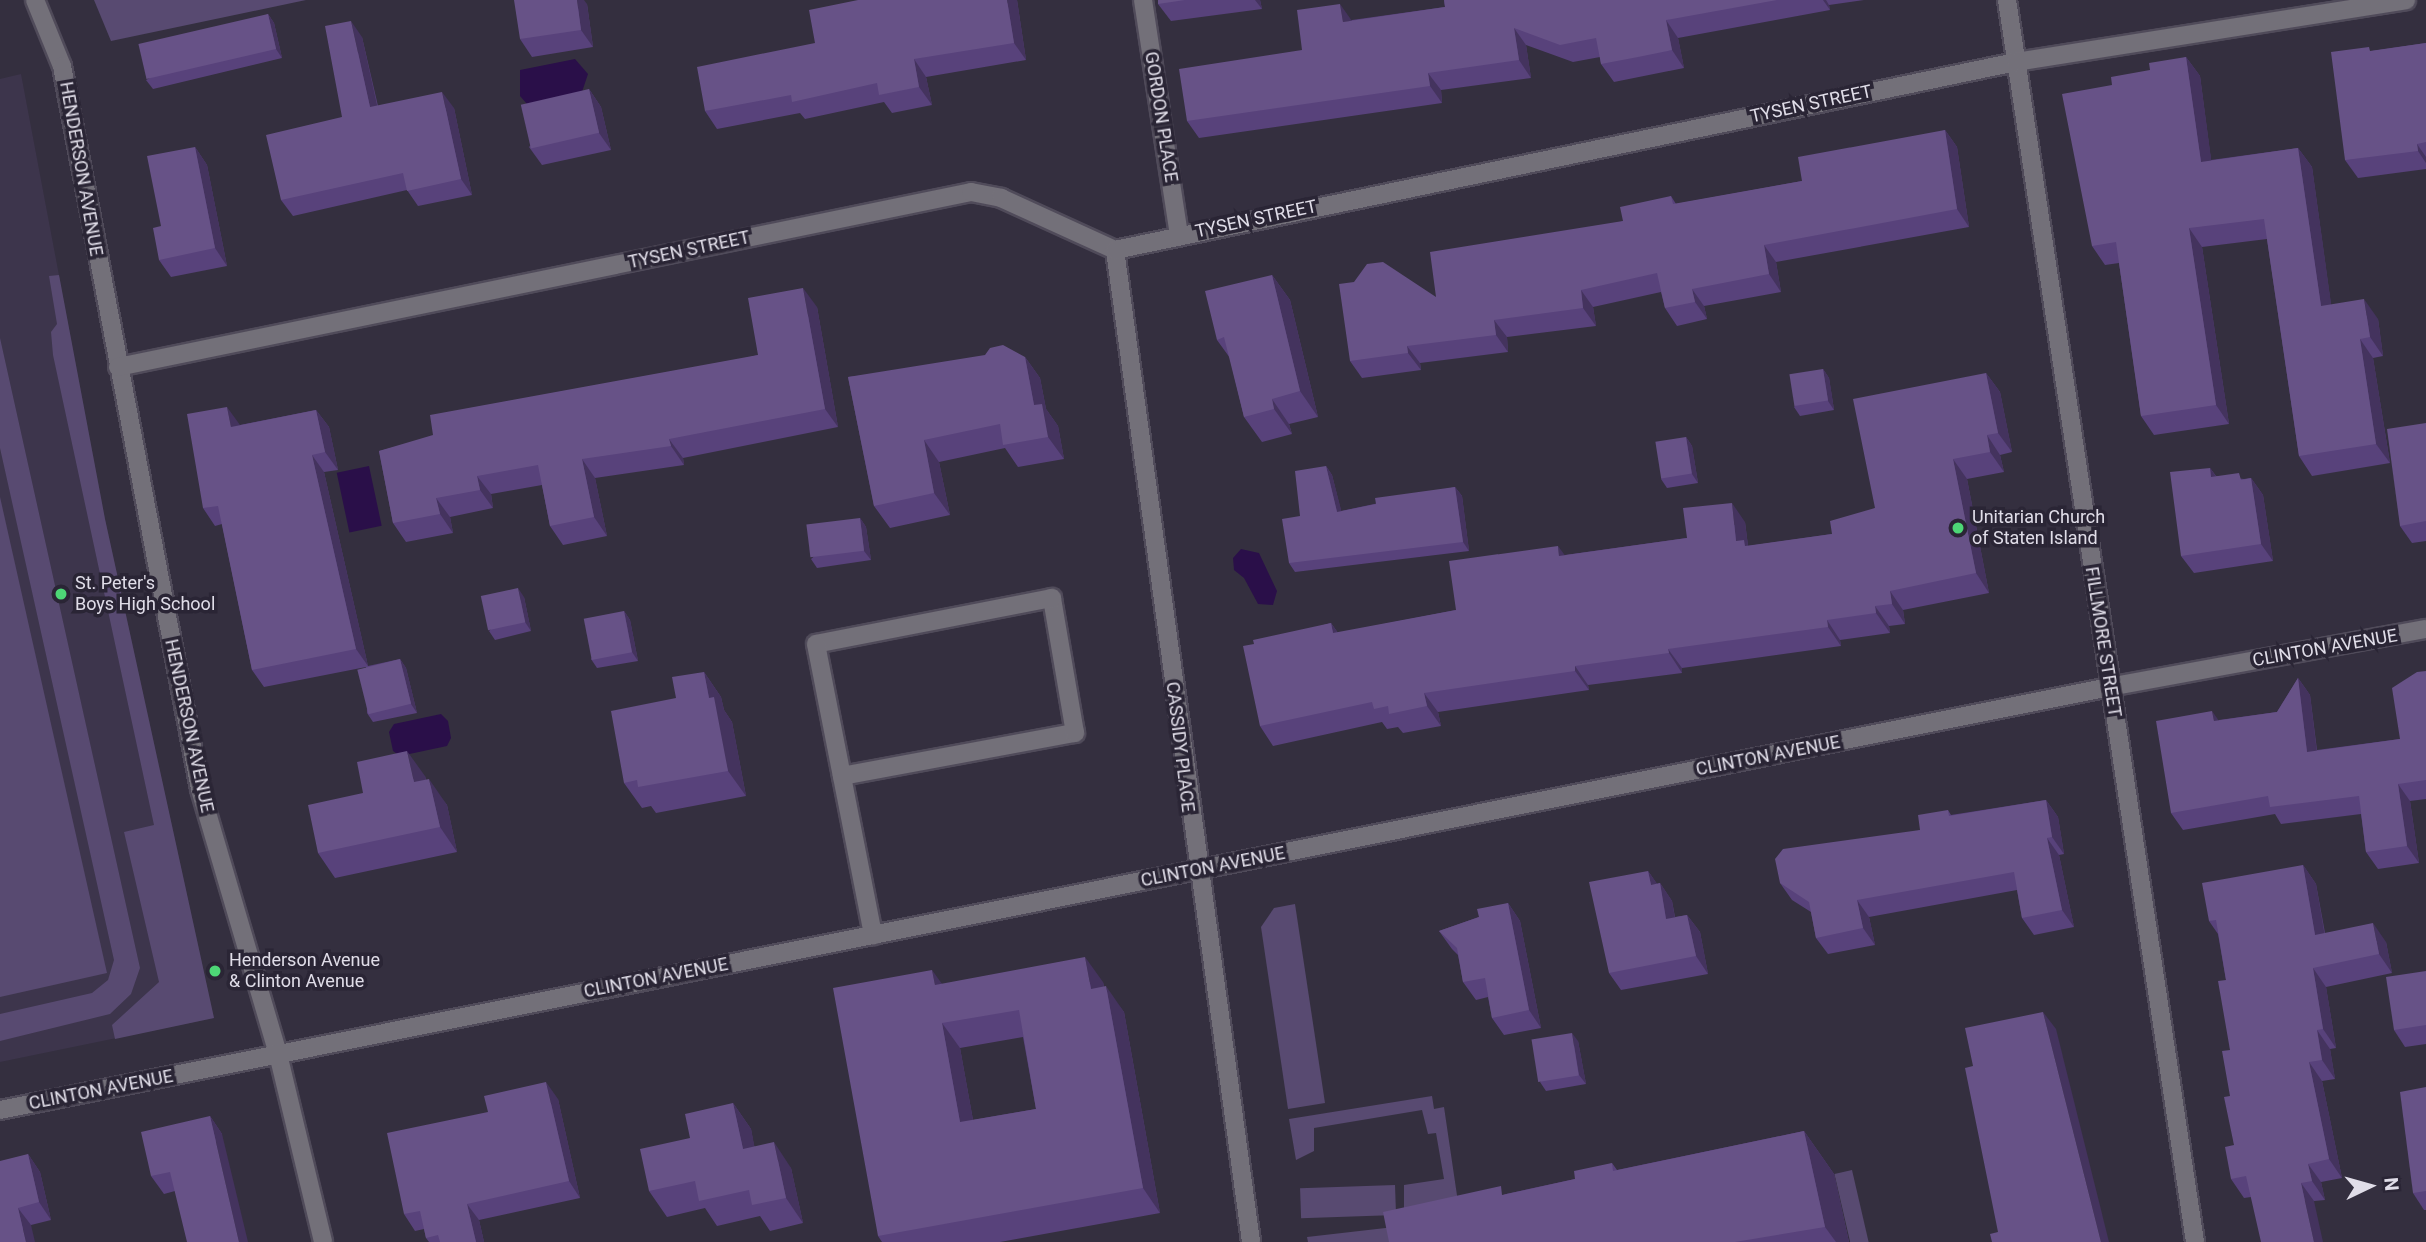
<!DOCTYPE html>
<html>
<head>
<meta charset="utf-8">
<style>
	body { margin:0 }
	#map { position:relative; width:2426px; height:1242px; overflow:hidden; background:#342f3f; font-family:Roboto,sans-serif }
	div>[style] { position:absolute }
	.built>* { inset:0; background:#3d354c }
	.green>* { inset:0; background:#584a71; transform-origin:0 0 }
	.water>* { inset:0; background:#2a0f49; transform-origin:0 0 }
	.roads { filter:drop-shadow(2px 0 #504b5a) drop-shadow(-2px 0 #504b5a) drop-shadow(0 2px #504b5a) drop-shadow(0 -2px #504b5a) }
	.minor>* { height:18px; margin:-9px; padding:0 9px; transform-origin:9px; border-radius:9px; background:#737079 }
	.wall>* { inset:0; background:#58427b }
	.shaded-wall>* { inset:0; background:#44335e }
	.building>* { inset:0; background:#675287; transform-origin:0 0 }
	.dots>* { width:19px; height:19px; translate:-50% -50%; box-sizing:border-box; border:4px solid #2a2535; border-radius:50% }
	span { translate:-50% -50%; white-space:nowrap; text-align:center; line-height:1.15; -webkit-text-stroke:7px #2a2535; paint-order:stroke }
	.street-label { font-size:18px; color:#e0dde8 }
	.poi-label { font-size:18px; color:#e0dde8 }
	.left { translate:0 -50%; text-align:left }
	.north { position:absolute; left:2335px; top:1151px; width:70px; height:70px; -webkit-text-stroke:5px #2a2535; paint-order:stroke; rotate:85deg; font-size:19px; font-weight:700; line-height:28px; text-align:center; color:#e0dde8 }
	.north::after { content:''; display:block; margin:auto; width:24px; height:32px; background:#e0dde8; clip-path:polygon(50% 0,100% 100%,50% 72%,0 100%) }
</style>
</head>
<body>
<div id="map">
	<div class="built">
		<div style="clip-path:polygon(21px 74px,105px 519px,214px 1018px,0 1062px,0 79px)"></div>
	</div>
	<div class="green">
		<div style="clip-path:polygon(94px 0,306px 0,111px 41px)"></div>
		<div style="clip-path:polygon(59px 275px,105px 519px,214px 1018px,115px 1039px,112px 1025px,159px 982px,124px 832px,154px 825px,53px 355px,51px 332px,57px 324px,49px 276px)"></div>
		<div style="clip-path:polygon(0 338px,140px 968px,131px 994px,110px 1014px,0 1041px,0 1014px,92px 993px,108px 980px,114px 960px,0 448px)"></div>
		<div style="clip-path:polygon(0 497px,107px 973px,0 997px)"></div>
		<div style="clip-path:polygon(1295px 904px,1325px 1103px,1288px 1109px,1261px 927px,1274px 908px)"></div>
		<div style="clip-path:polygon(1432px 1096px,1434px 1109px,1444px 1107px,1459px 1209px,1404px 1215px,1404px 1185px,1444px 1179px,1436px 1133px,1428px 1134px,1422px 1110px,1314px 1128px,1314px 1151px,1296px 1160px,1289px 1119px)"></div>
		<div style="left:1852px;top:1170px;width:74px;height:18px;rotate:77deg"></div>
		<div style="left:1395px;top:1185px;width:30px;height:95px;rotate:88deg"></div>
		<div style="clip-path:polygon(1403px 1226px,1475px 1242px,1308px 1242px,1307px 1237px)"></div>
	</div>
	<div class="water">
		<div style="clip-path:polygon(575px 59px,588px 74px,582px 92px,527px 104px,520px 96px,520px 70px)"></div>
		<div style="left:369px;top:466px;width:61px;height:33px;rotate:78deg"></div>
		<div style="clip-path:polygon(1241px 549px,1259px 553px,1277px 591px,1273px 605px,1258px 604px,1244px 578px,1234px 570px,1233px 558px)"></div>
		<div style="clip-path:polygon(441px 714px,448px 721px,451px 738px,447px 746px,400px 756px,393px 751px,389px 732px,394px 724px)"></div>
	</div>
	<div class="roads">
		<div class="minor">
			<div style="left:35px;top:0;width:71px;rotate:67.8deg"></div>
			<div style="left:62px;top:66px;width:736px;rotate:79.19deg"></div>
			<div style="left:200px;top:789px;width:276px;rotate:73.6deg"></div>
			<div style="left:278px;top:1054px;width:193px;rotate:76.5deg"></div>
			<div style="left:1143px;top:0;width:238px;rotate:81.3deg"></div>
			<div style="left:2007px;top:0;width:1256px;rotate:81.39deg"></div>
			<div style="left:1115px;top:250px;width:1001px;rotate:82.19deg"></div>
			<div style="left:118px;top:367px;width:871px;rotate:-11.59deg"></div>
			<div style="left:971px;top:192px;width:31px;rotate:11deg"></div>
			<div style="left:1001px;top:198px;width:125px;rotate:24.5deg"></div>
			<div style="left:1115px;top:250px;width:920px;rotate:-11.79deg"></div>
			<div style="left:2016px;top:62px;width:395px;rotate:-9deg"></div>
			<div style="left:842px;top:776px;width:237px;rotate:-10.5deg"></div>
			<div style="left:1075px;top:733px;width:137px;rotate:-99.7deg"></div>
			<div style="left:1052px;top:598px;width:240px;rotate:169deg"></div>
			<div style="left:816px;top:644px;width:297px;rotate:78.9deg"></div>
			<div style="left:0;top:1110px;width:2151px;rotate:-11.34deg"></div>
			<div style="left:2109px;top:687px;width:322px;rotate:-10.4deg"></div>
		</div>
	</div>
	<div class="wall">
		<div style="clip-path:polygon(1017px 0,1026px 60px,926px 77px,932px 105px,892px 113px,884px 102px,805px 119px,800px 113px,717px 129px,705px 111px)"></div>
		<div style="clip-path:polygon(1158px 0,1260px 0,1262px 9px,1171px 21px,1158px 4px)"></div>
		<div style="clip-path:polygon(1444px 0,1864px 0,1829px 5px,1830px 10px,1678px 38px,1684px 68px,1614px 82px,1601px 64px,1600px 57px,1573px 62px,1526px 45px,1531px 78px,1441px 90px,1442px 103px,1199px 138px,1187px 121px,1352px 20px,1445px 7px)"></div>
		<div style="clip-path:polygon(587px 4px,593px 47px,532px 57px,520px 39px)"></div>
		<div style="clip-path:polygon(268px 14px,274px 23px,282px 58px,153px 89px,146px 80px)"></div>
		<div style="clip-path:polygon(362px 37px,378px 106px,454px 108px,472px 195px,418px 206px,407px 190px,293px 216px,281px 200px,342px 117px)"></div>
		<div style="clip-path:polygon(2426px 43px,2426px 169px,2358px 178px,2345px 160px,2372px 51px)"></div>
		<div style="clip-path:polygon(2186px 57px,2200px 76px,2211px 160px,2298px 148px,2312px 167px,2331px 305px,2378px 319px,2383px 356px,2373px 358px,2390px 463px,2312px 476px,2299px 456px,2267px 239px,2202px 247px,2229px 424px,2154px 435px,2141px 416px,2119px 263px,2105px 265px,2092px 246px,2150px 70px)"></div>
		<div style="clip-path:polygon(589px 89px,601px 107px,611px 150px,542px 165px,529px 147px)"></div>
		<div style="clip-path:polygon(1945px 130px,1957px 147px,1969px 227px,1776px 262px,1781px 292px,1704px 306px,1707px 319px,1677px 326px,1665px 308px,1661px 292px,1593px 307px,1596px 326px,1507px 337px,1508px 352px,1420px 363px,1421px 370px,1362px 378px,1350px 361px,1436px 297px,1623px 221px,1671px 196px,1676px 204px,1802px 181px)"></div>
		<div style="clip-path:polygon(195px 147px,207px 165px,227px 266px,171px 277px,159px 260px,161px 226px)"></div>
		<div style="clip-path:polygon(1272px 275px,1290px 300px,1318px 417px,1289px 424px,1292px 434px,1262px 442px,1244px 417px,1230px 358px,1217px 340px)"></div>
		<div style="clip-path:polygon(817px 307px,838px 427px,683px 458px,684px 465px,595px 478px,607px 536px,563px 545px,550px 526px,542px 485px,491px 494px,493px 508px,450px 517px,453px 533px,406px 542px,393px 523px,379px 451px,758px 355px)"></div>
		<div style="clip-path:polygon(1025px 357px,1040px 378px,1046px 409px,1058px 426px,1064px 459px,1018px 467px,1005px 448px,939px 462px,950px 515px,890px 528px,874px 506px,848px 377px)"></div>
		<div style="clip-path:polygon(1823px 369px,1829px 378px,1834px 410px,1800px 416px,1794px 407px)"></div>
		<div style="clip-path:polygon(1986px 373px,2000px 392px,2012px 452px,2000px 455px,2004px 472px,1967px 479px,1989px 593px,1903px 610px,1905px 624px,1889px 626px,1890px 633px,1840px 640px,1841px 646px,1682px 668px,1682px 673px,1588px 685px,1589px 690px,1438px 712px,1441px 726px,1403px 733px,1398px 727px,1387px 729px,1382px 722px,1273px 746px,1260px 726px,1254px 644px,1331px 623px,1338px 633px,1456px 610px,1565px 555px,1687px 538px,1745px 522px,1748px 546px,1832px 534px,1875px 508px)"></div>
		<div style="clip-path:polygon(316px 410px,329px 427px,338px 470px,324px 472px,368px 666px,400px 659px,406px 668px,417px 713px,373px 722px,367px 713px,366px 667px,264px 687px,252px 670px,222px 524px,215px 526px,203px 508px,240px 425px)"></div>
		<div style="clip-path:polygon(2426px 423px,2426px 541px,2412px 543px,2400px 526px)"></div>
		<div style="clip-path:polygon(1686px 437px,1692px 446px,1698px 483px,1667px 488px,1661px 479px)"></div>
		<div style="clip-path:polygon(1326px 466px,1332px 475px,1341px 511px,1455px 487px,1462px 496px,1469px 551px,1295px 572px,1289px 563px,1300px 516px)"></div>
		<div style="clip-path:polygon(2210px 468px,2216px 476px,2244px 479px,2251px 478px,2263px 495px,2273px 561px,2194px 573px,2181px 556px)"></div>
		<div style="clip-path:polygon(860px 518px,866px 527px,871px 560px,817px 568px,811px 559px)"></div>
		<div style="clip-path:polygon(524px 597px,531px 631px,495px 640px,489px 631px)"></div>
		<div style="clip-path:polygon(624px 611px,630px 620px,638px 661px,597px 668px,591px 659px)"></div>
		<div style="clip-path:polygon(2426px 671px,2426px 799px,2410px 801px,2419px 863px,2378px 869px,2366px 852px,2361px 814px,2281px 824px,2275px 814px,2183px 830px,2171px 813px,2219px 720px,2277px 712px,2298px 678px,2310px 695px,2317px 750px,2400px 739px)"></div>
		<div style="clip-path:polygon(704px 672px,721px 697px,724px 710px,732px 722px,746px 796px,656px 813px,651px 806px,642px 808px,624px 783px,676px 698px)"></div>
		<div style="clip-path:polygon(425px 776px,426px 780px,447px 805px,457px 852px,335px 878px,318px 853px,363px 793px)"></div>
		<div style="clip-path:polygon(2046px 800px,2058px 817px,2064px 854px,2059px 855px,2074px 927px,2034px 935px,2022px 918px,2017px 890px,1869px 917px,1875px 945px,1828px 954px,1816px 938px,1811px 912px,1792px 900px,1780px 883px,1920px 830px,1948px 810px,1951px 815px)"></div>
		<div style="clip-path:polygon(2303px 865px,2316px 884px,2325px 933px,2386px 942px,2392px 973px,2326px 987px,2336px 1048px,2330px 1049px,2335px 1079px,2322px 1081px,2342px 1178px,2321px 1182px,2325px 1200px,2314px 1201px,2251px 1197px,2244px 1198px,2231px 1179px,2234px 1145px,2230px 1096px,2230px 1050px,2226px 980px,2218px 934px,2209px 921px)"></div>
		<div style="clip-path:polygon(1648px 871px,1657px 884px,1660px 883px,1672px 901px,1675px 917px,1687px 915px,1700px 932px,1708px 974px,1621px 990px,1609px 973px)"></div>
		<div style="clip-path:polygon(1508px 903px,1520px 921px,1541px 1028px,1504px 1035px,1492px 1018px,1488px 997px,1476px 1000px,1463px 982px,1458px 955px,1452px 949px,1439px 931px,1479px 917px)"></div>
		<div style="clip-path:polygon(2426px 971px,2426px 1044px,2405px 1047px,2394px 1030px)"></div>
		<div style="clip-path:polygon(evenodd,1103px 982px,1104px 987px,1124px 1012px,1160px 1213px,1000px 1242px,882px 1242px,878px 1236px,942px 984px,1103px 982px,1023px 1037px,1036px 1109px,973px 1120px,960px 1048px,1023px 1037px)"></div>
		<div style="clip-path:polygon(1578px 1041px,1586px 1084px,1546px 1091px,1540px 1082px)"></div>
		<div style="clip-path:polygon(2426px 1087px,2426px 1210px,2424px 1210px,2413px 1193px)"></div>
		<div style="clip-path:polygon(558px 1099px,580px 1198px,479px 1220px,484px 1242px,429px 1242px,426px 1238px,424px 1229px,415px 1231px,404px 1214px)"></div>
		<div style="clip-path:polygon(733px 1103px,751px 1129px,754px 1146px,791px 1168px,803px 1223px,770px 1231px,760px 1216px,717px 1226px,705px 1208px,667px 1217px,649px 1191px,690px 1138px)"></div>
		<div style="clip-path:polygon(210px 1116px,222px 1134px,175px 1191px,164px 1194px,151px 1176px)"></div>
		<div style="clip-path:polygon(1804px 1131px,1834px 1174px,1849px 1242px,1389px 1242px,1506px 1194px,1575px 1179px,1612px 1163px,1617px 1170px)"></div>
		<div style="clip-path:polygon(28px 1154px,40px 1172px,51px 1220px,31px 1225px,0 1242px)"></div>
	</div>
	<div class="shaded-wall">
		<div style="clip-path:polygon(577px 0,584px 0,587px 4px,593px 47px,581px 30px)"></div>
		<div style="clip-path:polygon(1007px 0,1017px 0,1026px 60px,1014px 43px)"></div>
		<div style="clip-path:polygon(1255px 0,1260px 0,1262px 9px)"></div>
		<div style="clip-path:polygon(1823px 0,1826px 0,1829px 5px,1830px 10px)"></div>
		<div style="clip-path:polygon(1340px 4px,1352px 21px,1343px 22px)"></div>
		<div style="clip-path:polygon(268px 14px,274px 23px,282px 58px,276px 49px)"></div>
		<div style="clip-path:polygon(1666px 20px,1678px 38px,1684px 68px,1672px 50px)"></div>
		<div style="clip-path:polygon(351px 21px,362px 37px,381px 123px,370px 107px)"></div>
		<div style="clip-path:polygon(1514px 28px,1526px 45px,1531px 78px,1519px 60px)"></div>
		<div style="clip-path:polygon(2186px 57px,2200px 76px,2214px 181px,2201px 162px)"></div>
		<div style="clip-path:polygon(914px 59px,926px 77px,932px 105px,919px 87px)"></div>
		<div style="clip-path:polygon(1428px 73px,1441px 90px,1442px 103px,1430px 86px)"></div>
		<div style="clip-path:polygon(589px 89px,601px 107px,611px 150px,599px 133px)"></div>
		<div style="clip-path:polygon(442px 92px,454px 108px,472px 195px,461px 179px)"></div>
		<div style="clip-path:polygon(1945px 130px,1957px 147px,1969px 227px,1957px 209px)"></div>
		<div style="clip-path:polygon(2417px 144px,2426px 157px,2426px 163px,2418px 151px)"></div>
		<div style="clip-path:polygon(195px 147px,207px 165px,227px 266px,215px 248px)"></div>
		<div style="clip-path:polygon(2298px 148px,2312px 167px,2334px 325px,2321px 306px)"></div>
		<div style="clip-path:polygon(2189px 228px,2202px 247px,2229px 424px,2216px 405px)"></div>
		<div style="clip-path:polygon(1764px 245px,1776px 262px,1781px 292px,1769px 274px)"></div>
		<div style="clip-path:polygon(1272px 275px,1290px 300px,1318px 417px,1300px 391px)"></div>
		<div style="clip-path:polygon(803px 288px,817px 307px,838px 427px,825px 409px)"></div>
		<div style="clip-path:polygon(1692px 289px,1704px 306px,1707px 319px,1695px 302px)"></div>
		<div style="clip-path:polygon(1581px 290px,1593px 307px,1596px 326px,1583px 308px)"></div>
		<div style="clip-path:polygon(2364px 299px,2378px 319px,2383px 356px,2370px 337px)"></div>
		<div style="clip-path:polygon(1494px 320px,1507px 337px,1508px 352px,1496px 335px)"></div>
		<div style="clip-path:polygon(2360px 339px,2373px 358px,2390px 463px,2376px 444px)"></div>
		<div style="clip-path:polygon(1407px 346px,1420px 363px,1421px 370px,1408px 353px)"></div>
		<div style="clip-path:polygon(1025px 357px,1040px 378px,1046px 409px,1058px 426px,1064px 459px,1048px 437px,1034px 405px)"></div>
		<div style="clip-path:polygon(1823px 369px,1829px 378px,1834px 410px,1828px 401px)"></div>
		<div style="clip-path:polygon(1986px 373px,2000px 392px,2012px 452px,1998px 433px)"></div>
		<div style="clip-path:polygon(1272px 399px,1289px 424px,1292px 434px,1274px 409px)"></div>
		<div style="clip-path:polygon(227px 407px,240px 425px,243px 444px,231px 427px)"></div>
		<div style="clip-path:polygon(316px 410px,329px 427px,338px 470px,325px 452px)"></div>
		<div style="clip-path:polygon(1987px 435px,2000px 455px,2004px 472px,1990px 452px)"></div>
		<div style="clip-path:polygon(1686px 437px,1692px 446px,1698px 483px,1692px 474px)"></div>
		<div style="clip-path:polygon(669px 439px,683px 458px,684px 465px,671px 446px)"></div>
		<div style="clip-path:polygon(924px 440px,939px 462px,950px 515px,934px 493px)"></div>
		<div style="clip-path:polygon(312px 455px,324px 472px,368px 666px,356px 649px)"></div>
		<div style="clip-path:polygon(582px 459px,595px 478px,607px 536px,594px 517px)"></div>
		<div style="clip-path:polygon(1953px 459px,1967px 479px,1989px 593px,1976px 573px)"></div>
		<div style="clip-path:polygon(1326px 466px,1332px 475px,1344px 521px,1337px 512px)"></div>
		<div style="clip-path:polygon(2210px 468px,2222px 485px,2211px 477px)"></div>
		<div style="clip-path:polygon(477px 476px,491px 494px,493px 508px,480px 490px)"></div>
		<div style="clip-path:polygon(2251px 478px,2263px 495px,2273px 561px,2261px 544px)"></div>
		<div style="clip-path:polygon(1455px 487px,1462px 496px,1469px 551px,1463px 542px)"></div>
		<div style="clip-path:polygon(436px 498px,450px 517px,453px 533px,440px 514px)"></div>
		<div style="clip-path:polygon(1732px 503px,1745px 522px,1748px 546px,1758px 559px,1736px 541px)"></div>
		<div style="clip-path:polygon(860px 518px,866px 527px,871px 560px,864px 551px)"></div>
		<div style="clip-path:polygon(1558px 546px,1572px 565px,1559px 556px)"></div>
		<div style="clip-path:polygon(518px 588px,524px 597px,531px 631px,525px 622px)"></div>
		<div style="clip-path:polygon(1890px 591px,1903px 610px,1905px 624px,1892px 604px)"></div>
		<div style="clip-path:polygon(1875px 606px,1889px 626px,1890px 633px,1876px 613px)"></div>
		<div style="clip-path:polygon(624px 611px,630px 620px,638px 661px,632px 652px)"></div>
		<div style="clip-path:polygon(1827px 620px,1840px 640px,1841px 646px,1828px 627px)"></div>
		<div style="clip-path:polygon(1331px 623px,1344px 642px,1333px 633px)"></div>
		<div style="clip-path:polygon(1668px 649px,1682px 668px,1682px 673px,1669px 653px)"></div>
		<div style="clip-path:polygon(400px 659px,406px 668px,417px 713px,411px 704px)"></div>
		<div style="clip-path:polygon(1575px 666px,1588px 685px,1589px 690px,1575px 671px)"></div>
		<div style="clip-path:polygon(704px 672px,721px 697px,724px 710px,732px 722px,746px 796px,728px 771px,709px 698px)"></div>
		<div style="clip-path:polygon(2298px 678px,2310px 695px,2319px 769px,2307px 752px)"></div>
		<div style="clip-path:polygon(1424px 693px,1438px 712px,1441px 726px,1427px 706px)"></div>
		<div style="clip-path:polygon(2212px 711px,2224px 728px,2214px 721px)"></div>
		<div style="clip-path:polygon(407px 751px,425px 776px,432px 807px,414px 782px)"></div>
		<div style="clip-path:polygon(429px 779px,447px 805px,457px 852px,440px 827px)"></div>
		<div style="clip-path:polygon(2398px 784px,2410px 801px,2419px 863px,2407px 846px)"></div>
		<div style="clip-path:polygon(2046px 800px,2058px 817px,2064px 854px,2052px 837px)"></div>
		<div style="clip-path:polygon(2047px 838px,2059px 855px,2074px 927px,2062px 910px)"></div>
		<div style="clip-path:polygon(2303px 865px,2316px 884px,2328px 954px,2315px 935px)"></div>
		<div style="clip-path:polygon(1648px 871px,1660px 888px,1651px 885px)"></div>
		<div style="clip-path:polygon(1660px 883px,1672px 901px,1678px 936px,1666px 919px)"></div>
		<div style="clip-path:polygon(1857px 900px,1869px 917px,1875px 945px,1863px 928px)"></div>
		<div style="clip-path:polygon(1508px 903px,1520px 921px,1541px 1028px,1529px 1010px)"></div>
		<div style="clip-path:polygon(1687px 915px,1700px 932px,1708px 974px,1696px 956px)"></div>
		<div style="clip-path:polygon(2373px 923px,2386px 942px,2392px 973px,2379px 954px)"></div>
		<div style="clip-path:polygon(1085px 957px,1103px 982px,1109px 1014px,1091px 989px)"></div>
		<div style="clip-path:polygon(2313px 968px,2326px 987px,2336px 1048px,2323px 1029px)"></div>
		<div style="clip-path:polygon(932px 970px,950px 995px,935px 985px)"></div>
		<div style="clip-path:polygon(1106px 986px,1124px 1012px,1160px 1213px,1143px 1188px)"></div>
		<div style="clip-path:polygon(2043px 1012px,2056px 1029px,2109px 1242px,2101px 1242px)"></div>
		<div style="clip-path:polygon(942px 1023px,960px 1048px,978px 1148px,960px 1122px)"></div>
		<div style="clip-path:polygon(2317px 1030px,2330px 1049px,2335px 1079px,2322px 1060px)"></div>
		<div style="clip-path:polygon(1572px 1033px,1578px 1041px,1586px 1084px,1579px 1075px)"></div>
		<div style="clip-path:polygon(2309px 1062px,2322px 1081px,2342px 1178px,2329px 1159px)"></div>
		<div style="clip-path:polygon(546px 1082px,558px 1099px,580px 1198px,569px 1181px)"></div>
		<div style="clip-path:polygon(733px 1103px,751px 1129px,760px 1174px,743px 1149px)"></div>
		<div style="clip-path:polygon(210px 1116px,222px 1134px,248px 1242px,239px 1242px)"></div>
		<div style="clip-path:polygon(1804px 1131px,1834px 1174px,1849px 1242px,1836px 1242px,1825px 1227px)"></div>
		<div style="clip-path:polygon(774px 1142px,791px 1168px,803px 1223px,786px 1198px)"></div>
		<div style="clip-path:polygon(28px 1154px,40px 1172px,51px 1220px,39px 1202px)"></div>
		<div style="clip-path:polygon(2308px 1164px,2321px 1182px,2325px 1200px,2312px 1181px)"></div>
		<div style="clip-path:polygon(2301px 1183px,2314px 1201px,2323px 1242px,2314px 1242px)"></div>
		<div style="clip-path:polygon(467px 1204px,479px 1220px,484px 1242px,476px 1242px)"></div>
		<div style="clip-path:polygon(18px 1208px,31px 1225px,35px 1242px,26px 1242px)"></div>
	</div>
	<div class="building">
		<div style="clip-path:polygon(514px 0,577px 0,581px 30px,520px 39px)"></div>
		<div style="clip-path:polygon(858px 0,1007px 0,1014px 43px,914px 59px,919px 87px,879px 95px,877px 83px,792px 102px,791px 95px,705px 111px,697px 67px,815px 43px,809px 10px)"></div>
		<div style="clip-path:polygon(1158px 0,1185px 0,1158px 4px)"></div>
		<div style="clip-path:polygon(1444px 0,1777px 0,1666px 20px,1672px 50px,1638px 57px,1601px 64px,1596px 38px,1560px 45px,1514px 28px,1519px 60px,1428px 73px,1430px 86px,1187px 121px,1179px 69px,1302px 50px,1297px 10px,1340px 4px,1343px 22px,1445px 7px)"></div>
		<div style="left:268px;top:14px;width:36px;height:133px;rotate:77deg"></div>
		<div style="clip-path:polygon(351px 21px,370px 107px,442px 92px,461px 179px,407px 191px,403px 173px,281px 200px,266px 135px,342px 117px,325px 26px)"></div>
		<div style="clip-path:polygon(2426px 43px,2426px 142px,2417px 144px,2418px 151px,2345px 160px,2331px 52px,2369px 47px,2370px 51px)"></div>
		<div style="clip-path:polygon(2186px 57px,2201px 162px,2298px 148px,2321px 306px,2364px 299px,2370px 337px,2360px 339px,2376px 444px,2299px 456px,2264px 219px,2189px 228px,2216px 405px,2141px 416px,2116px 242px,2092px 246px,2062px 94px,2112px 85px,2111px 77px,2150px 70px,2149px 63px)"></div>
		<div style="left:589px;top:89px;width:45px;height:70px;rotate:77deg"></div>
		<div style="clip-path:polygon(1945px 130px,1957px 209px,1764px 245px,1769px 274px,1692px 289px,1695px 302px,1665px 308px,1657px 273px,1581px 290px,1583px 308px,1494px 320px,1496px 335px,1407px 346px,1408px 353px,1350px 361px,1339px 284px,1354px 282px,1367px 264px,1383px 262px,1436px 297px,1430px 252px,1623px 221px,1620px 207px,1671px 196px,1673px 204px,1802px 181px,1798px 157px)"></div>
		<div style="clip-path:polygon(195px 147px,215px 248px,159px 260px,153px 228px,161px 226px,147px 156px)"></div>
		<div style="clip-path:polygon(1272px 275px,1300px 391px,1272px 399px,1274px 409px,1244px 417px,1224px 337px,1217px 340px,1205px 291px)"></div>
		<div style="clip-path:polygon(803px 288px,825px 409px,669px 439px,671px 446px,582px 459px,594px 517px,550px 526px,538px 465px,477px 476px,480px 490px,436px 498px,440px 514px,393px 523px,379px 451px,433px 435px,430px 415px,758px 355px,748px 298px)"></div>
		<div style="clip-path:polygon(1003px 345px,1025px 357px,1034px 405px,1042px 404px,1048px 437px,1003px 445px,1000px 424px,924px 440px,934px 493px,874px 506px,848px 377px,985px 355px,990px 348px)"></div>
		<div style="left:1823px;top:369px;width:32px;height:34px;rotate:81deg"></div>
		<div style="clip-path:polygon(1986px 373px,1998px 433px,1987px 435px,1990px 452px,1953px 459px,1976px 573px,1890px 591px,1892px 604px,1875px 606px,1876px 613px,1827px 620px,1828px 627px,1668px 649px,1669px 653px,1575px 666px,1575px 671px,1424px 693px,1427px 706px,1389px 714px,1388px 706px,1374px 709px,1372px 702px,1260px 726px,1243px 646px,1254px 644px,1253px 640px,1331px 623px,1333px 633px,1456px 610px,1449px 561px,1558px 546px,1559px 556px,1687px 538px,1683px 508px,1732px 503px,1736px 541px,1744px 540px,1745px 546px,1832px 534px,1830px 521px,1875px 508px,1853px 399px)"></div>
		<div style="clip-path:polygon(227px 407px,231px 427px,316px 410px,325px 452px,312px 455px,356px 649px,252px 670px,218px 506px,203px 508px,187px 414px)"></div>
		<div style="clip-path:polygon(2426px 423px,2426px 521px,2400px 526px,2387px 429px)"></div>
		<div style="left:1686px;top:437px;width:37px;height:31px;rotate:81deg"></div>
		<div style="clip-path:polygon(1326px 466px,1337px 512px,1376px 504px,1375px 498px,1455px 487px,1463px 542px,1289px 563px,1282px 519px,1300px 516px,1295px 471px)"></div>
		<div style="clip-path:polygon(2210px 468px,2211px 477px,2239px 473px,2241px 480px,2251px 478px,2261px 544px,2181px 556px,2170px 472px)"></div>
		<div style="left:860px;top:518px;width:33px;height:54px;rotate:83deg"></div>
		<div style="left:518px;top:588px;width:35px;height:38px;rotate:78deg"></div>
		<div style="left:624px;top:611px;width:42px;height:41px;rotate:79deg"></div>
		<div style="left:400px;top:659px;width:46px;height:44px;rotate:76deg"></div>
		<div style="clip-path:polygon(2426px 671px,2426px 780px,2398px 784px,2407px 846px,2366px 852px,2359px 796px,2270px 807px,2268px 796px,2171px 813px,2156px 721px,2212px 711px,2214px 721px,2277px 712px,2298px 678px,2307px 752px,2400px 739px,2392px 688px,2417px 672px)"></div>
		<div style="clip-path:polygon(704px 672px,709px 698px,714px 697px,728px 771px,638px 787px,637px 780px,624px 783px,611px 711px,676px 698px,672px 677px)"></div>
		<div style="clip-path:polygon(407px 751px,414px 782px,429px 779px,440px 827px,318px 853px,308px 805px,363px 793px,357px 762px)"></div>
		<div style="clip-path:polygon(2046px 800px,2052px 837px,2047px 838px,2062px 910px,2022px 918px,2014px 872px,1857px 900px,1863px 928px,1816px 938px,1809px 902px,1780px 883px,1775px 859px,1783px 849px,1920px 830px,1918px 815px,1948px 810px,1949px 816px)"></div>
		<div style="clip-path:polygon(2303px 865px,2315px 935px,2373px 923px,2379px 954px,2313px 968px,2323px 1029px,2317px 1030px,2322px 1060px,2309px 1062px,2329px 1159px,2308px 1164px,2312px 1181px,2301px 1183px,2314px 1242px,2261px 1242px,2246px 1176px,2231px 1179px,2225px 1147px,2234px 1145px,2224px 1097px,2230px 1096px,2222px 1051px,2230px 1050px,2218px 981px,2226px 980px,2216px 920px,2209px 921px,2202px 883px)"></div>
		<div style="clip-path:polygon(1648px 871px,1651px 885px,1660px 883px,1666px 919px,1687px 915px,1696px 956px,1609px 973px,1589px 882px)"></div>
		<div style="clip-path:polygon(1508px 903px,1529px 1010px,1492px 1018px,1485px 978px,1463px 982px,1457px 948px,1439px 931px,1479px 917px,1477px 909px)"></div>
		<div style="clip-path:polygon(evenodd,1085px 957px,1091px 989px,1106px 986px,1143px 1188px,878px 1236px,833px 988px,932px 970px,935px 985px,1085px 957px,1019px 1010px,1036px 1109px,960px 1122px,942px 1023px,1019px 1010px)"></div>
		<div style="clip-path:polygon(2426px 971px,2426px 1025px,2394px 1030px,2386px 977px)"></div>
		<div style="clip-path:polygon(2043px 1012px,2101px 1242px,1992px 1242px,1990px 1234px,1998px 1232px,1965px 1068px,1973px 1066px,1965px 1028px)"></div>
		<div style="left:1572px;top:1033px;width:43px;height:41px;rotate:81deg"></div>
		<div style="clip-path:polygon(546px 1082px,569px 1181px,467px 1204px,476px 1242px,440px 1242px,438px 1235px,426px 1238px,420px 1211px,404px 1214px,387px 1133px,488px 1112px,484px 1096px)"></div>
		<div style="clip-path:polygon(2426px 1087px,2426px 1191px,2413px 1193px,2400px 1092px)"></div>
		<div style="clip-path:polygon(733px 1103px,743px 1149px,774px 1142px,786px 1198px,752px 1205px,749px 1190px,699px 1201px,695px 1181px,649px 1191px,640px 1149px,690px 1138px,685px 1114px)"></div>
		<div style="clip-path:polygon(210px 1116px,239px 1242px,187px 1242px,170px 1172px,151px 1176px,141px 1132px)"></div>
		<div style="clip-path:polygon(1804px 1131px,1825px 1227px,1735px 1242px,1389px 1242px,1383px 1212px,1501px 1186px,1502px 1195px,1575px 1179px,1574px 1171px,1612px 1163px,1613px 1171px)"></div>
		<div style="clip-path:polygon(28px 1154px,39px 1202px,18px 1208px,26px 1242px,0 1242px,0 1161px)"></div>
	</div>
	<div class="dots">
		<div style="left:1958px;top:528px;background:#4dd676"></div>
		<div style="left:61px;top:594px;background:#4dd676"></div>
		<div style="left:215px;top:971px;background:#4dd676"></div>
	</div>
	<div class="street-label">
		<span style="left:1811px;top:104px;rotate:-12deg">TYSEN STREET</span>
		<span style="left:1161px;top:117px;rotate:81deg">GORDON PLACE</span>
		<span style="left:81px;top:169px;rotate:80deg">HENDERSON AVENUE</span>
		<span style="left:1256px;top:219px;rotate:-12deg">TYSEN STREET</span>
		<span style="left:689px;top:250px;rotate:-12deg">TYSEN STREET</span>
		<span style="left:2103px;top:642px;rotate:81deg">FILLMORE STREET</span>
		<span style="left:2325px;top:648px;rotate:-10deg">CLINTON AVENUE</span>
		<span style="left:189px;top:726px;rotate:78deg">HENDERSON AVENUE</span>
		<span style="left:1180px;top:747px;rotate:83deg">CASSIDY PLACE</span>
		<span style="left:1768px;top:756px;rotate:-11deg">CLINTON AVENUE</span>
		<span style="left:1213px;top:867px;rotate:-11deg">CLINTON AVENUE</span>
		<span style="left:656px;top:978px;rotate:-11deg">CLINTON AVENUE</span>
		<span style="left:101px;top:1090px;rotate:-11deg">CLINTON AVENUE</span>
	</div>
	<div class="poi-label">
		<span class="left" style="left:1972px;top:528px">Unitarian Church<br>of Staten Island</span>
		<span class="left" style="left:75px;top:594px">St. Peter's<br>Boys High School</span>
		<span class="left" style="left:229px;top:971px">Henderson Avenue<br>&amp; Clinton Avenue</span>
	</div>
	<div class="north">N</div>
</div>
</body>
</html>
